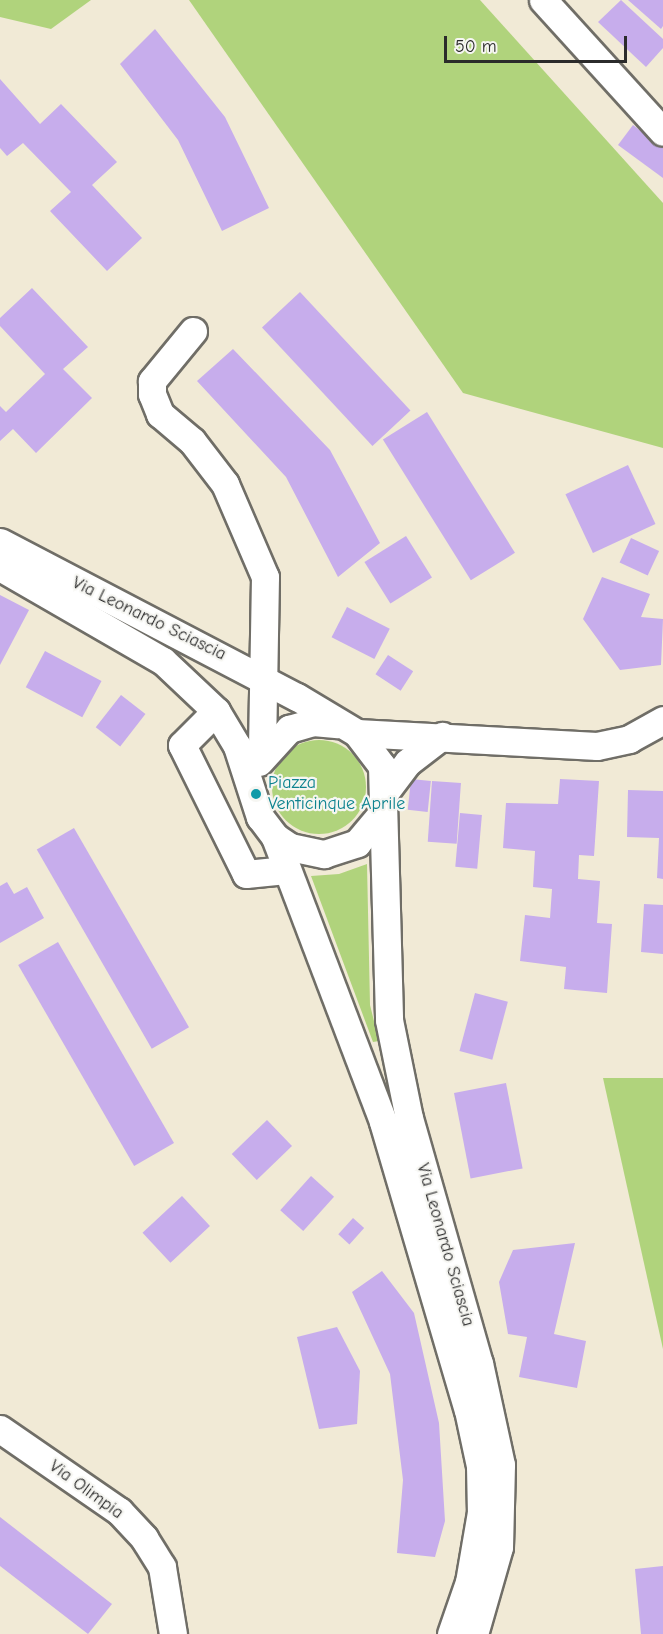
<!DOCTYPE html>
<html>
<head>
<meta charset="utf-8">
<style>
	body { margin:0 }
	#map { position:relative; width:663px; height:1634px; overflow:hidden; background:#f1ead6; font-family:"Comic Neue",sans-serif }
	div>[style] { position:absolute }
	.green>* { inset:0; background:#b0d37c }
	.round { border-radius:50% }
	.building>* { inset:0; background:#c7adec; transform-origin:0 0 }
	.roads { filter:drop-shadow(2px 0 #706e67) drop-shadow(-2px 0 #706e67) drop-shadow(0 2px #706e67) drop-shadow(0 -2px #706e67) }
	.minor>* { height:27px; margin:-13.5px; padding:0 13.5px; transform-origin:13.5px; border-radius:13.5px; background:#fff }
	.dots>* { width:16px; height:16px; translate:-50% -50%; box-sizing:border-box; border:3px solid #f6f6f2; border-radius:50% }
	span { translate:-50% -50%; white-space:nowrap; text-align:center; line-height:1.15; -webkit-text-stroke:4.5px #f6f6f2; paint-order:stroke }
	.street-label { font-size:18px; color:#2b2b2b }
	.culture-label { font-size:18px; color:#0d838f }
	.left { translate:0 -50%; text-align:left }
	.scale { position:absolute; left:444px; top:36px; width:183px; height:27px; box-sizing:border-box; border:3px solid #2b2b2b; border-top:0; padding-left:8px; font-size:18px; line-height:21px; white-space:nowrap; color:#2b2b2b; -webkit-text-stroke:4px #f6f6f2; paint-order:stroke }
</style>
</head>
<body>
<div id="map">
	<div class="green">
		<div style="clip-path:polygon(0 0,91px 0,51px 29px,0 17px)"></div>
		<div style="clip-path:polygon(189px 0,480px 0,663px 203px,663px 448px,463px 393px)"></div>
		<div class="round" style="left:272px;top:740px;width:94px;height:94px"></div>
		<div style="clip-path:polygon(367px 864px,370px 1005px,379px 1041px,373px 1042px,311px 876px,339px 874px)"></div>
		<div style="clip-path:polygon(603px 1078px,663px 1078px,663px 1349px)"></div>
	</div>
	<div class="building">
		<div style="clip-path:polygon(621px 0,663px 39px,663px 48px,646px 67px,598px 22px)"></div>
		<div style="clip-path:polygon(628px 0,663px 0,663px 26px,661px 29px)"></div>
		<div style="clip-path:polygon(155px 29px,225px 117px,269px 208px,222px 231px,178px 140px,120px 64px)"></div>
		<div style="clip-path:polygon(0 79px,40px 124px,61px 104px,117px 162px,92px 185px,142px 238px,107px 271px,50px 211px,71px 192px,23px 143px,7px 156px,0 148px)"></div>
		<div style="clip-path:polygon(633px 125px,663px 148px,663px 178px,618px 145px)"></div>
		<div style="clip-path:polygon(32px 288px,88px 347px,63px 369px,92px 398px,36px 453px,13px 429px,0 441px,0 406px,6px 412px,45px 374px,0 326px,0 318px)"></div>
		<div style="left:300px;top:292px;width:162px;height:52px;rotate:47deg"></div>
		<div style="clip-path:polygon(233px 349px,330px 450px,380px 543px,338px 577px,286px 477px,197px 381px)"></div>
		<div style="left:427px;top:412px;width:166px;height:52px;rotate:58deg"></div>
		<div style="left:628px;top:465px;width:65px;height:69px;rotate:65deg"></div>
		<div style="left:406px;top:536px;width:49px;height:49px;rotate:58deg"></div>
		<div style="left:631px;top:538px;width:31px;height:27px;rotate:25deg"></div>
		<div style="clip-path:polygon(602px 577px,650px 594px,641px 617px,663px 619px,661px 665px,620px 670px,583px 619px)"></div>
		<div style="clip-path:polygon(0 595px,29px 610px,0 665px)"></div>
		<div style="left:347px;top:607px;width:48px;height:34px;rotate:27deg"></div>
		<div style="left:45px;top:651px;width:64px;height:41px;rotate:28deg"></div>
		<div style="left:388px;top:655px;width:30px;height:23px;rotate:33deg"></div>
		<div style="left:121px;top:695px;width:31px;height:41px;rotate:38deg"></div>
		<div style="left:411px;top:779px;width:20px;height:31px;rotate:6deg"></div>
		<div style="clip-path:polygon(560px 779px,599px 781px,594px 856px,579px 855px,578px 879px,600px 881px,597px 923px,612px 924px,607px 993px,564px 989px,566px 967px,520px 961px,525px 915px,550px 918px,552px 889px,533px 887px,535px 851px,503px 848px,506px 803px,558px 804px)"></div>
		<div style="left:432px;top:781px;width:29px;height:61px;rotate:4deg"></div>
		<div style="clip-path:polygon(628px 790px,663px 791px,663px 879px,657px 878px,659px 838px,627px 837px)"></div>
		<div style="left:460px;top:813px;width:22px;height:54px;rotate:5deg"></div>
		<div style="left:74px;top:828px;width:230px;height:43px;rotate:60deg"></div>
		<div style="clip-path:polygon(7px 882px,14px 894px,27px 887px,44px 918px,0 943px,0 886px)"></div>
		<div style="clip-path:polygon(644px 904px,663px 905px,663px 954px,641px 952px)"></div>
		<div style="left:58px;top:942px;width:232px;height:46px;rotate:60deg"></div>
		<div style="left:475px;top:993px;width:34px;height:60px;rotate:15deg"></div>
		<div style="left:506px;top:1083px;width:87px;height:53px;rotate:79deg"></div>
		<div style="left:267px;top:1120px;width:36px;height:49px;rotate:46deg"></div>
		<div style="left:311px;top:1176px;width:31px;height:46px;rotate:42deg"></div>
		<div style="left:182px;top:1196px;width:41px;height:54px;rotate:47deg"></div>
		<div style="left:353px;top:1218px;width:15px;height:22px;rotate:42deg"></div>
		<div style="clip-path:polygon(575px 1243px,554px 1334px,586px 1341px,577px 1388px,519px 1377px,527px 1337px,508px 1334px,499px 1282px,513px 1250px)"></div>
		<div style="clip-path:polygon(382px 1271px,414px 1313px,439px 1423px,445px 1521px,435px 1557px,397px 1553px,403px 1480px,390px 1374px,352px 1292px)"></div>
		<div style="clip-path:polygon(337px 1327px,360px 1371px,357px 1424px,319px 1429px,297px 1337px)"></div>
		<div style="clip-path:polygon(0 1517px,112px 1604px,88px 1634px,0 1566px)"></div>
		<div style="clip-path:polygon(663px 1566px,663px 1634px,641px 1634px,635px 1569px)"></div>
	</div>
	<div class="roads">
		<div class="minor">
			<div style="left:543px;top:0;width:178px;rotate:47.7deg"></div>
			<div style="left:193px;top:331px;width:65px;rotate:129.4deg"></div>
			<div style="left:152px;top:381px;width:13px;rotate:90deg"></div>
			<div style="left:152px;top:394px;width:22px;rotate:68deg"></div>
			<div style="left:160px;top:414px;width:42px;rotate:40.2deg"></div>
			<div style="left:192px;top:441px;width:54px;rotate:52.5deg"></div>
			<div style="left:225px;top:484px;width:101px;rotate:66.7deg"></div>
			<div style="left:265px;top:577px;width:179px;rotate:91deg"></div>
			<div style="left:0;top:542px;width:335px;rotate:27.6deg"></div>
			<div style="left:297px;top:697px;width:70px;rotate:31deg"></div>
			<div style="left:357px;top:733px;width:41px;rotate:52.9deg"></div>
			<div style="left:382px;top:766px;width:254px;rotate:88.4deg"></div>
			<div style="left:389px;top:1020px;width:100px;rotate:78.5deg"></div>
			<div style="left:409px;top:1118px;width:255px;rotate:74.1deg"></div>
			<div style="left:479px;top:1363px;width:104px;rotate:77.8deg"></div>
			<div style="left:501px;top:1465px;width:82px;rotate:91.4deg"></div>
			<div style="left:499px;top:1547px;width:91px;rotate:106deg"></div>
			<div style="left:0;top:567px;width:188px;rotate:30deg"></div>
			<div style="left:163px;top:661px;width:73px;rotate:43.3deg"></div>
			<div style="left:216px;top:711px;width:41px;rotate:59deg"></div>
			<div style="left:237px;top:746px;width:75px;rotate:72.1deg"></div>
			<div style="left:260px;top:817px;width:25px;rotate:53deg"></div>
			<div style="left:275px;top:837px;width:305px;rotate:69.2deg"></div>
			<div style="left:383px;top:1122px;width:300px;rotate:73.6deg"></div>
			<div style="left:468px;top:1410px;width:57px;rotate:77.9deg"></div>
			<div style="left:480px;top:1466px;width:46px;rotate:88.8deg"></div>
			<div style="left:481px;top:1512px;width:71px;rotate:99.7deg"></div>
			<div style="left:469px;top:1582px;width:55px;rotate:109.1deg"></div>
			<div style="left:216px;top:711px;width:48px;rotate:135deg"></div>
			<div style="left:182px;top:745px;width:144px;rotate:63.6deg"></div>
			<div style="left:246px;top:874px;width:40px;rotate:-5.7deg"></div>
			<div style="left:357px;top:733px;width:240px;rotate:3.1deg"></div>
			<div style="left:597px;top:746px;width:33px;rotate:-12deg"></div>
			<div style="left:629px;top:739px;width:39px;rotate:-29deg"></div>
			<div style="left:259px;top:762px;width:45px;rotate:-47.7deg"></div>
			<div style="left:289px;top:729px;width:25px;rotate:-16deg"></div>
			<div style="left:313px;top:722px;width:25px;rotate:5deg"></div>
			<div style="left:386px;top:791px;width:36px;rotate:-53deg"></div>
			<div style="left:408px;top:762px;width:43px;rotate:-37.4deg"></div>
			<div style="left:275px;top:837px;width:18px;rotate:34deg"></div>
			<div style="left:290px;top:847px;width:35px;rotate:12deg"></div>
			<div style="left:324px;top:854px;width:35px;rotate:-18deg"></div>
			<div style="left:357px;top:843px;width:35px;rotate:-50deg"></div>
			<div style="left:0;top:1429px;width:145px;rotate:34.6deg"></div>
			<div style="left:119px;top:1511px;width:37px;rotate:47deg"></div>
			<div style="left:144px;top:1538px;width:34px;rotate:58deg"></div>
			<div style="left:162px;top:1567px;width:68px;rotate:80.7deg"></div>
		</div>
	</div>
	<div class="dots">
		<div style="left:256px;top:794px;background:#0f9aa8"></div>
	</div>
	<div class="street-label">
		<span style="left:149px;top:619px;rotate:26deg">Via Leonardo Sciascia</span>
		<span style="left:445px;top:1245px;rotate:74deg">Via Leonardo Sciascia</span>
		<span style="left:86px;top:1490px;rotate:36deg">Via Olimpia</span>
	</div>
	<div class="culture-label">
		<span class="left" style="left:268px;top:794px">Piazza<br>Venticinque Aprile</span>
	</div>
	<div class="scale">50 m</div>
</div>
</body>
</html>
